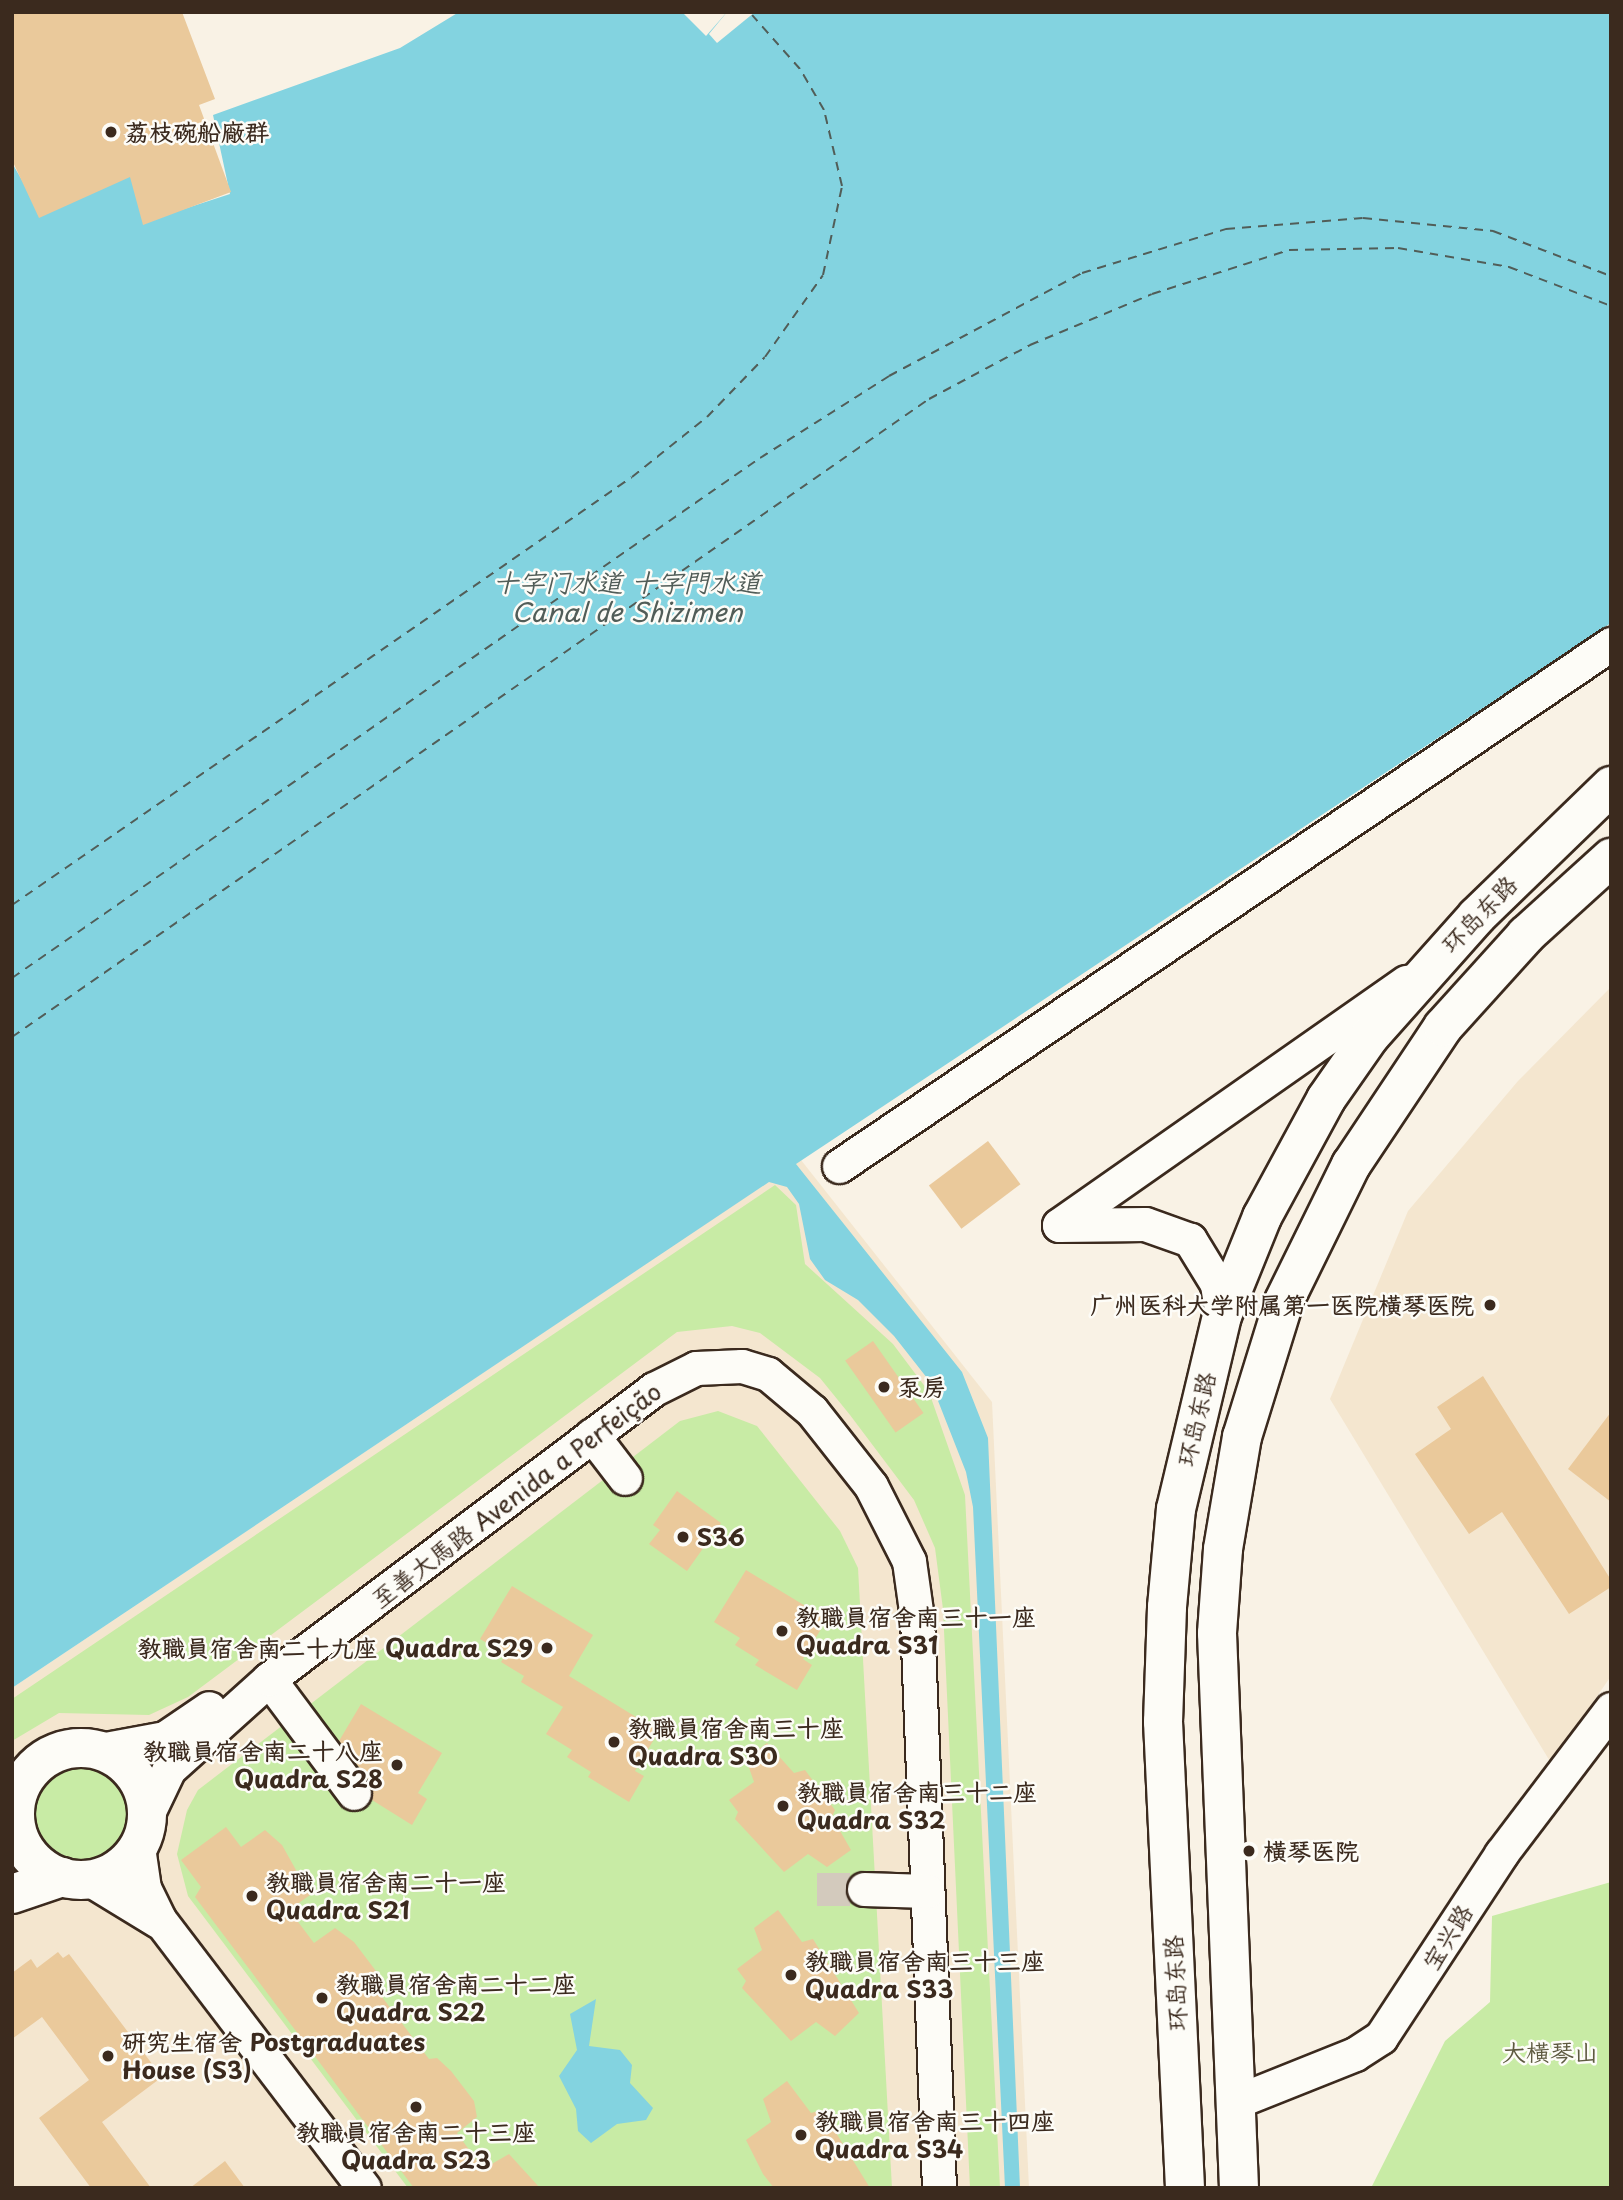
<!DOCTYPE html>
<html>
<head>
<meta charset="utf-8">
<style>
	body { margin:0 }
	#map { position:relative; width:1623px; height:2200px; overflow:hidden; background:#f9f2e5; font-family:"Playpen Sans","LXGW WenKai TC",sans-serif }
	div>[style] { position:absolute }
	.built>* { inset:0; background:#f4e6cf }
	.green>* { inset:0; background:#c8eba5 }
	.round { border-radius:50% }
	.water>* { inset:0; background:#83d3e0 }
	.pier>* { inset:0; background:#f9f2e5 }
	.ferry>* { height:2px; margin-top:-1px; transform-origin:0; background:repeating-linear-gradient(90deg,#515d58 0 9px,transparent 0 16px) }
	.building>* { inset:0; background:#eac99b; transform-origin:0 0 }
	.minor-tunnel>* { height:33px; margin-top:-16.5px; transform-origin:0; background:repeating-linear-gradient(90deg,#d3cabd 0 33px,transparent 0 50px) }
	.roads { filter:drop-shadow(2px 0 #3b2a1e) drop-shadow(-2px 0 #3b2a1e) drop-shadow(0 2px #3b2a1e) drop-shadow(0 -2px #3b2a1e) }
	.minor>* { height:33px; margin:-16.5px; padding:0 16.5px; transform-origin:16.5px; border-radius:16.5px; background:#fdfcf7 }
	.major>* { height:38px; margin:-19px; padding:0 19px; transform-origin:19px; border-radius:19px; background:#fdfcf7 }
	.major>.ring { margin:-19px; padding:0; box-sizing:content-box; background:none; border:38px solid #fdfcf7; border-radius:50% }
	.dots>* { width:19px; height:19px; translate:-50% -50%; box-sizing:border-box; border:4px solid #fdfcf7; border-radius:50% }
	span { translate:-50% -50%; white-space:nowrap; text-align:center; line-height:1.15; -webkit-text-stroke:5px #fdfcf7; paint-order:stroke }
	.poi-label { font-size:24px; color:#3b2a1e; font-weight:700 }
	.left { translate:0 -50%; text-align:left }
	.right { translate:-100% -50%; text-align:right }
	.street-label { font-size:24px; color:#3b2a1e }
	.park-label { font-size:24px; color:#5e5a40 }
	.water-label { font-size:26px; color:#515d58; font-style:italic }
	.frame { position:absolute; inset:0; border:14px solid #3b2a1e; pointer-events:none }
</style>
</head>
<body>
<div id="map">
	<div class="built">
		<div style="clip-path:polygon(1611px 987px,1611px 1676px,1551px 1763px,1330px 1399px,1408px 1211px,1518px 1081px)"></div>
		<div style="clip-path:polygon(801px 1160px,992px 1402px,1029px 2188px,12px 2188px,12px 1688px)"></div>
	</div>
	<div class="green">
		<div style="clip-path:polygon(775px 1185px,796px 1205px,805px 1264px,893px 1344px,929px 1392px,965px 1495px,1000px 2188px,970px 2188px,943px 1609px,935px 1548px,914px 1500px,850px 1415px,820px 1378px,760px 1333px,732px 1326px,677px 1332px,188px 1697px,149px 1715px,59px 1713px,12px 1741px,12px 1699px)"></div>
		<div style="clip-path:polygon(718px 1411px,757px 1426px,840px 1531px,858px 1568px,892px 2188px,408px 2188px,188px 1896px,177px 1854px,187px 1810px,198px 1790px,680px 1421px)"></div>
		<div class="round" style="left:32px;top:1765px;width:98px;height:98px"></div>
		<div style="clip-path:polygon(1611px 1882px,1611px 2188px,1371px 2188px,1445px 2041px,1490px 2002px,1492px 1916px)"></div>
	</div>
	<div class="water">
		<div style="clip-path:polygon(459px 12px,682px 12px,706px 36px,727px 12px,1611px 12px,1611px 623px,796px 1164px,962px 1372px,988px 1438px,1020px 2188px,1005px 2188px,973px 1507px,966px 1472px,931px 1383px,894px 1336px,858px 1300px,825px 1280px,810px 1259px,799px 1204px,787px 1187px,769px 1182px,12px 1688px,12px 163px,42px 214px,108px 110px,147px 221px,230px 194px,213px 115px,400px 48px)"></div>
		<div style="clip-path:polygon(596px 1999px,589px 2046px,620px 2050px,632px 2065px,630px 2083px,653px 2108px,646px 2120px,617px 2124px,591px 2143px,578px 2131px,576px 2109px,559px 2076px,577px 2050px,570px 2014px)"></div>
	</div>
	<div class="pier">
		<div style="clip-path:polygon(727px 12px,755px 12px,717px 43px,709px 34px)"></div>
	</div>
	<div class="ferry">
		<div style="left:12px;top:905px;width:753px;rotate:-34.62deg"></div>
		<div style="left:632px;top:477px;width:96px;rotate:-38.7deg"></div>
		<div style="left:707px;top:417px;width:83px;rotate:-46deg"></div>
		<div style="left:765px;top:357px;width:100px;rotate:-54.7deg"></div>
		<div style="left:823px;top:275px;width:91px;rotate:-77.9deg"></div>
		<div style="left:842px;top:186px;width:78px;rotate:-103.3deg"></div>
		<div style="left:824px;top:110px;width:48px;rotate:-120.3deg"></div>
		<div style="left:800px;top:69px;width:72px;rotate:-131.6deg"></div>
		<div style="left:12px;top:978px;width:911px;rotate:-34.81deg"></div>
		<div style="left:760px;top:458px;width:153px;rotate:-32.4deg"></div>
		<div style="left:889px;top:376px;width:219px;rotate:-28.1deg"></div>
		<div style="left:1082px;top:273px;width:151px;rotate:-17deg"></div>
		<div style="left:1226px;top:229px;width:137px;rotate:-4.6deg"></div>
		<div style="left:1363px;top:218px;width:131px;rotate:5.7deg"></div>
		<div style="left:1493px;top:231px;width:126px;rotate:20.9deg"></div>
		<div style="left:12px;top:1037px;width:1117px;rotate:-34.83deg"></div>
		<div style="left:929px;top:399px;width:115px;rotate:-28.1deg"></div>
		<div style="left:1030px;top:345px;width:132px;rotate:-22.7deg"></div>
		<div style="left:1152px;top:294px;width:144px;rotate:-17.8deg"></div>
		<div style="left:1289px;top:250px;width:109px;rotate:-1.1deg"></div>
		<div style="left:1398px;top:248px;width:113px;rotate:9.7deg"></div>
		<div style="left:1509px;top:267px;width:109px;rotate:20.9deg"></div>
	</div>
	<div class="building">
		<div style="clip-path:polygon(12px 12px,182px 12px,215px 99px,199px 105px,231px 192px,143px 225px,130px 177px,39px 218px,12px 160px)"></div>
		<div style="left:988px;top:1141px;width:54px;height:74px;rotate:53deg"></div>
		<div style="left:873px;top:1341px;width:88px;height:34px;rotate:55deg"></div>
		<div style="clip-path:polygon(1483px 1376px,1611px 1580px,1611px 1587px,1569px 1614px,1502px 1512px,1469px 1534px,1415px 1454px,1451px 1429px,1437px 1407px)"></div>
		<div style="clip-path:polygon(1611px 1412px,1611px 1502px,1568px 1469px)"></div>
		<div style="clip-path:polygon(677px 1491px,721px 1523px,687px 1571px,649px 1544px,660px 1530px,653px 1525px)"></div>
		<div style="clip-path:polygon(746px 1570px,827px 1619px,803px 1659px,812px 1665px,797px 1690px,755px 1665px,759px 1660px,735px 1645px,740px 1638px,714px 1622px)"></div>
		<div style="clip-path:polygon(512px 1586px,593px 1635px,569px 1676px,659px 1731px,635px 1771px,644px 1776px,629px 1802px,588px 1777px,591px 1772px,567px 1757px,572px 1750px,546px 1734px,563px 1707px,521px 1682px,524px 1676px,501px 1662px,506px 1654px,480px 1639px)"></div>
		<div style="clip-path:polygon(361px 1704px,442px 1753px,418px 1793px,427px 1799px,412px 1825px,372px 1800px,370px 1782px,339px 1741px)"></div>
		<div style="clip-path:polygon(767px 1743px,794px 1773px,805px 1770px,835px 1810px,832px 1817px,851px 1850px,827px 1867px,808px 1854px,784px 1872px,735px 1819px,738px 1812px,729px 1800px,754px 1782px,746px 1759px)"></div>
		<div style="clip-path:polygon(226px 1827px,241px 1847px,265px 1830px,282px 1845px,310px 1895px,289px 1910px,314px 1943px,335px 1928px,354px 1942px,379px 1975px,379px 1993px,429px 2059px,437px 2058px,451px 2071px,474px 2101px,477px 2117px,457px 2133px,483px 2169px,509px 2154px,540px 2188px,414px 2188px,195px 1897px,201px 1887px,181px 1860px)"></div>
		<div style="clip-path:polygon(778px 1910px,802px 1942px,813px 1939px,859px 2013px,835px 2036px,816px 2022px,791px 2041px,742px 1988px,746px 1981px,737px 1969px,762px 1950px,754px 1928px)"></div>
		<div style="clip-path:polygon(58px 1952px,63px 1958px,69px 1954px,162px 2077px,102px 2122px,151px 2188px,91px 2188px,39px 2118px,89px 2080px,42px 2017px,12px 2039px,12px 1973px,31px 1959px,37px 1968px)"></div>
		<div style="clip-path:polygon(787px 2081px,811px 2113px,822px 2110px,870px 2188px,774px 2188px,763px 2174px,746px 2140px,771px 2122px,763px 2099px)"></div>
		<div style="clip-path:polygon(225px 2161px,245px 2188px,190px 2188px)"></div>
	</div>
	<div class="minor-tunnel">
		<div style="left:817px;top:1889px;width:47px"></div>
	</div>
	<div class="roads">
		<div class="minor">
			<div style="left:839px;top:1166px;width:932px;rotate:-34.07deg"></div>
			<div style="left:1222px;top:1316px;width:32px;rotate:-99deg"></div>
			<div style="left:1217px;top:1284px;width:52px;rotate:-121.5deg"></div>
			<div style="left:1190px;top:1240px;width:48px;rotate:-160.4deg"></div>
			<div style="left:1145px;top:1224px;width:86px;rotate:179.3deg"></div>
			<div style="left:1059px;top:1225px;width:424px;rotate:-35deg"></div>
			<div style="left:592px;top:1435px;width:54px;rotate:52.5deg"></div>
			<div style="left:269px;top:1679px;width:142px;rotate:53.3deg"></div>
			<div style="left:100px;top:1750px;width:66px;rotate:-10.5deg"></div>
			<div style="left:165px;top:1738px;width:53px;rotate:-34.3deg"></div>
			<div style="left:146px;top:1817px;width:53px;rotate:-64.4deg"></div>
			<div style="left:169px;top:1769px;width:135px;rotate:-42deg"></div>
			<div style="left:269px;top:1679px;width:482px;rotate:-37deg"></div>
			<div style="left:654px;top:1389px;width:47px;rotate:-26.6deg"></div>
			<div style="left:696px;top:1368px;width:46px;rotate:-2.5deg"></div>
			<div style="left:742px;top:1366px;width:27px;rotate:17deg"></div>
			<div style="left:768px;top:1374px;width:57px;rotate:40.1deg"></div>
			<div style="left:812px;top:1411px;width:95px;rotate:51.8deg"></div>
			<div style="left:871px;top:1486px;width:84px;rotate:63.1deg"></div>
			<div style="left:909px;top:1561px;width:58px;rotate:82deg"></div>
			<div style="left:917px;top:1618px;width:570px;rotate:87.79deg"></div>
			<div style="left:138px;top:1847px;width:41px;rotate:81.7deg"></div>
			<div style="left:144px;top:1888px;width:34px;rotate:64deg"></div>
			<div style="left:159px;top:1919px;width:338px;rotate:52.7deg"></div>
			<div style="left:89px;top:1879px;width:81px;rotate:31.3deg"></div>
			<div style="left:864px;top:1889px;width:63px;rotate:1.8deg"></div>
			<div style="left:1235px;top:2102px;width:129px;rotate:-21.8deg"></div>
			<div style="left:1355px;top:2054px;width:31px;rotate:-33deg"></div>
			<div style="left:1381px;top:2037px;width:219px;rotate:-56.7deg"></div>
			<div style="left:1501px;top:1854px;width:182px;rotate:-52.8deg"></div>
		</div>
		<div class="major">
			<div class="ring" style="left:15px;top:1748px;width:94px;height:94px"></div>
			<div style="left:12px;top:1894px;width:53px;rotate:-18.8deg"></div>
			<div style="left:1185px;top:2188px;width:467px;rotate:-92.7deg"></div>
			<div style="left:1163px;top:1722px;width:115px;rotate:-88deg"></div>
			<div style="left:1167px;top:1607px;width:98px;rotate:-84.8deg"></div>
			<div style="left:1176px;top:1509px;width:198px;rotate:-76.6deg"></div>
			<div style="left:1222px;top:1316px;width:107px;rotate:-68deg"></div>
			<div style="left:1262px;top:1217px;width:134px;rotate:-61.5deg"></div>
			<div style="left:1326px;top:1099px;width:77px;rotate:-55.1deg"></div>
			<div style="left:1370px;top:1036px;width:161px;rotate:-48.3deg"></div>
			<div style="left:1477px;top:916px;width:187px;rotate:-44.1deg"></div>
			<div style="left:1239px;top:2188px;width:555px;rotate:-92.27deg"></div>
			<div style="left:1217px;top:1633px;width:84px;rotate:-85.9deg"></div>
			<div style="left:1223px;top:1549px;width:114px;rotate:-80.4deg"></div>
			<div style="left:1242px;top:1437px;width:142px;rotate:-72.8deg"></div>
			<div style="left:1284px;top:1301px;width:152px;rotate:-63.8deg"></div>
			<div style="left:1351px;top:1165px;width:166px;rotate:-56.3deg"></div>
			<div style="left:1443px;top:1027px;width:124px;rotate:-47.9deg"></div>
			<div style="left:1526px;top:935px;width:115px;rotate:-42.2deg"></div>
		</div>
	</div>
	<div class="dots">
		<div style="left:111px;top:132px;background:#3b2a1e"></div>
		<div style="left:1490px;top:1305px;background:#3b2a1e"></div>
		<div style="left:884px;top:1387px;background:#3b2a1e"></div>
		<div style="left:683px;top:1537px;background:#3b2a1e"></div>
		<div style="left:782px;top:1631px;background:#3b2a1e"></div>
		<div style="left:547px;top:1648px;background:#3b2a1e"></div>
		<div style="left:614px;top:1742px;background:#3b2a1e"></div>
		<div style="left:397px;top:1765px;background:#3b2a1e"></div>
		<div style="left:783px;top:1806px;background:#3b2a1e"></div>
		<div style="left:1249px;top:1851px;background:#3b2a1e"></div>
		<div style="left:252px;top:1896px;background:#3b2a1e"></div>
		<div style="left:791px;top:1975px;background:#3b2a1e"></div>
		<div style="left:322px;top:1998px;background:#3b2a1e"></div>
		<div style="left:108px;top:2056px;background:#3b2a1e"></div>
		<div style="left:416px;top:2107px;background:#3b2a1e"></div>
		<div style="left:801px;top:2135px;background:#3b2a1e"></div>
	</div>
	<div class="poi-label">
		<span class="left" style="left:125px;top:132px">荔枝碗船廠群</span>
		<span class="right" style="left:1474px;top:1305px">广州医科大学附属第一医院横琴医院</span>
		<span class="left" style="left:898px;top:1387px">泵房</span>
		<span class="left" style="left:697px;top:1537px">S36</span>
		<span class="left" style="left:796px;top:1631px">教職員宿舍南三十一座<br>Quadra S31</span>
		<span class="right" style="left:533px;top:1648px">教職員宿舍南二十九座 Quadra S29</span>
		<span class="left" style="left:628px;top:1742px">教職員宿舍南三十座<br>Quadra S30</span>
		<span class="right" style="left:383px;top:1765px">教職員宿舍南二十八座<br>Quadra S28</span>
		<span class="left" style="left:797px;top:1806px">教職員宿舍南三十二座<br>Quadra S32</span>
		<span class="left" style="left:1263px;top:1851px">横琴医院</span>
		<span class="left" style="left:266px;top:1896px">教職員宿舍南二十一座<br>Quadra S21</span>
		<span class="left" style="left:805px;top:1975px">教職員宿舍南三十三座<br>Quadra S33</span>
		<span class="left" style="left:336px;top:1998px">教職員宿舍南二十二座<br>Quadra S22</span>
		<span class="left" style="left:122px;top:2056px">研究生宿舍 Postgraduates<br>House (S3)</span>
		<span class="left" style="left:815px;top:2135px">教職員宿舍南三十四座<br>Quadra S34</span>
		<span style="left:416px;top:2146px">教職員宿舍南二十三座<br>Quadra S23</span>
	</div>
	<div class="street-label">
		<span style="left:1479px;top:914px;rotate:-46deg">环岛东路</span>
		<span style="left:1196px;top:1419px;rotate:-77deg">环岛东路</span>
		<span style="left:516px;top:1495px;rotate:-37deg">至善大馬路 Avenida a Perfeição</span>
		<span style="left:1447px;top:1937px;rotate:-58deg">宝兴路</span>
		<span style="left:1175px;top:1983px;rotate:-93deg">环岛东路</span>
	</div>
	<div class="park-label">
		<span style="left:1550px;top:2052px">大橫琴山</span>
	</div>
	<div class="water-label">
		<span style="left:627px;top:597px">十字门水道 十字門水道<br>Canal de Shizimen</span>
	</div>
	<div class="frame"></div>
</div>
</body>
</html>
